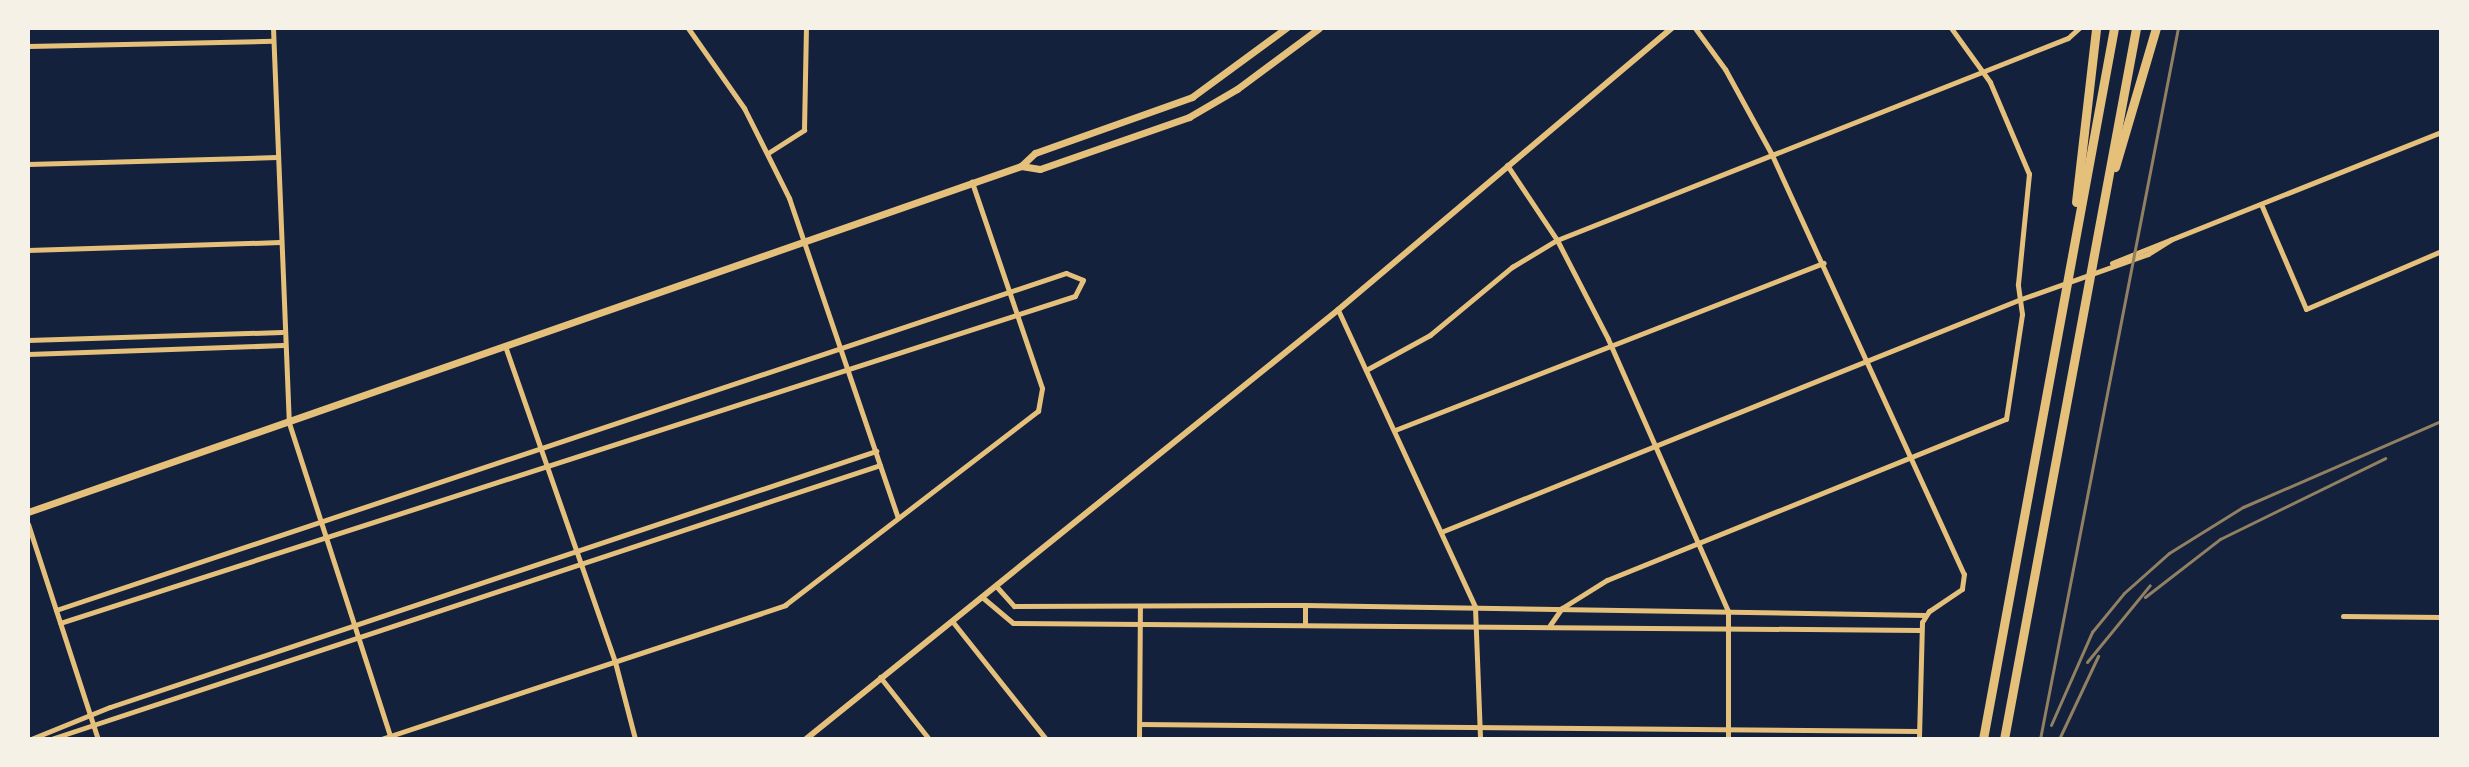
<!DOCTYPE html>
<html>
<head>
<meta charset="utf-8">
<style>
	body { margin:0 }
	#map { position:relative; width:2469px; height:767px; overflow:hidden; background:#14213d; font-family:Merriweather,serif }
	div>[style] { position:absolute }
	.minor>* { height:5px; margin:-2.5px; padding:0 2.5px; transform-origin:2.5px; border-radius:2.5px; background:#e5c07b }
	.tertiary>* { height:6px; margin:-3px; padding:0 3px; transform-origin:3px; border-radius:3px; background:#e5c07b }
	.secondary>* { height:7px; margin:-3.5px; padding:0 3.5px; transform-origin:3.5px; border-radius:3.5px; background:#e5c07b }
	.motorway>* { height:9px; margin:-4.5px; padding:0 4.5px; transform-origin:4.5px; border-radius:4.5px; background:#e5c07b }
	.rail>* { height:3px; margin:-1.5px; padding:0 1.5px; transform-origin:1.5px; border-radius:1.5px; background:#918062 }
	span { translate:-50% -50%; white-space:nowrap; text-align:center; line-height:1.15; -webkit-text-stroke:6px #f6f1e7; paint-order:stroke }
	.frame { position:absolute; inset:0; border:30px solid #f6f1e7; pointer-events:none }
</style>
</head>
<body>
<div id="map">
	<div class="minor">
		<div style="left:273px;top:28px;width:395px;rotate:87.7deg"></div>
		<div style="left:289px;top:423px;width:331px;rotate:72.1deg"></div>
		<div style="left:688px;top:28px;width:98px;rotate:55deg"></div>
		<div style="left:744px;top:108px;width:101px;rotate:63.4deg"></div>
		<div style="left:789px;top:198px;width:338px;rotate:71.2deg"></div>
		<div style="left:1695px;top:28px;width:51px;rotate:53.8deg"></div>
		<div style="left:1725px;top:69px;width:96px;rotate:61.3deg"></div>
		<div style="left:1771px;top:153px;width:463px;rotate:65.4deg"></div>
		<div style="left:1964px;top:574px;width:15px;rotate:98deg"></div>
		<div style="left:1962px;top:589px;width:40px;rotate:146deg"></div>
		<div style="left:1929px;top:611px;width:13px;rotate:122deg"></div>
		<div style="left:1922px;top:622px;width:117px;rotate:91.5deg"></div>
		<div style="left:28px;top:46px;width:245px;rotate:-1.2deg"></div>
		<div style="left:768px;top:153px;width:43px;rotate:-32.6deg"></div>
		<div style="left:804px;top:130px;width:102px;rotate:-88.9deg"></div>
		<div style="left:28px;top:164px;width:249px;rotate:-1.6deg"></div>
		<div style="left:1507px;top:165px;width:90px;rotate:56.3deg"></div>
		<div style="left:1557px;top:240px;width:111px;rotate:62.7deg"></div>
		<div style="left:1608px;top:339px;width:297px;rotate:66.2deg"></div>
		<div style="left:1728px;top:611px;width:128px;rotate:90deg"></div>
		<div style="left:2261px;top:204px;width:114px;rotate:66.8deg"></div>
		<div style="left:2306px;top:309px;width:147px;rotate:-23.2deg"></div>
		<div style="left:28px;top:250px;width:252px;rotate:-1.8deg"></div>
		<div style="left:2112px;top:263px;width:354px;rotate:-21.7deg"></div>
		<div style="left:1338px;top:310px;width:327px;rotate:65.2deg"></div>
		<div style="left:1475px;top:607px;width:132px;rotate:87.8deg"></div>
		<div style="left:28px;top:340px;width:254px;rotate:-1.8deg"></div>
		<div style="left:505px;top:346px;width:335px;rotate:70.8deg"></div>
		<div style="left:615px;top:662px;width:80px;rotate:75.4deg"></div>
		<div style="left:28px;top:354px;width:255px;rotate:-2deg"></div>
		<div style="left:1366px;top:370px;width:73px;rotate:-28.7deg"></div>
		<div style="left:1430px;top:335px;width:107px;rotate:-39.7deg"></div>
		<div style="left:1512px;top:267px;width:52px;rotate:-31deg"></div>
		<div style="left:1557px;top:240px;width:549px;rotate:-21.57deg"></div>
		<div style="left:2068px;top:38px;width:15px;rotate:-42deg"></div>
		<div style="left:1395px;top:430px;width:460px;rotate:-21.3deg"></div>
		<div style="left:28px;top:524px;width:226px;rotate:72deg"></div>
		<div style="left:1441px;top:532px;width:625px;rotate:-21.89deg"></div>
		<div style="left:2021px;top:299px;width:135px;rotate:-19.5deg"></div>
		<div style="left:2148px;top:254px;width:28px;rotate:-32deg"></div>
		<div style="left:996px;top:586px;width:27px;rotate:48deg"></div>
		<div style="left:1014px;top:606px;width:291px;rotate:-0.2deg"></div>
		<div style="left:1305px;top:605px;width:620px;rotate:0.92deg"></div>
		<div style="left:982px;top:597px;width:40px;rotate:40deg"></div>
		<div style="left:1013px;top:623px;width:908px;rotate:0.44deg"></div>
		<div style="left:1305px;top:605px;width:20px;rotate:90deg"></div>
		<div style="left:56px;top:610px;width:1065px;rotate:-18.45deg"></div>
		<div style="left:1066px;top:273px;width:18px;rotate:22deg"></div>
		<div style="left:1083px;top:280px;width:18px;rotate:117deg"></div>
		<div style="left:1075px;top:296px;width:1066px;rotate:162.14deg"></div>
		<div style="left:2343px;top:616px;width:98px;rotate:0.6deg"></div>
		<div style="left:952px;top:621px;width:151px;rotate:51.5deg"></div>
		<div style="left:1550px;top:625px;width:21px;rotate:-55deg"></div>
		<div style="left:1562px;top:608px;width:53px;rotate:-31.9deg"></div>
		<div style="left:1607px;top:580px;width:430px;rotate:-22deg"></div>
		<div style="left:2006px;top:419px;width:106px;rotate:-81.3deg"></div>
		<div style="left:2022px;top:314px;width:30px;rotate:-98deg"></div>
		<div style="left:2018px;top:284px;width:111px;rotate:-84.3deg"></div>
		<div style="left:2029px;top:174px;width:100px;rotate:-113deg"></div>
		<div style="left:1990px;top:82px;width:67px;rotate:-125.8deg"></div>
		<div style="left:880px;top:677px;width:79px;rotate:51.7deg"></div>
		<div style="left:1140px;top:724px;width:779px;rotate:0.51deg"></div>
		<div style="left:31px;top:739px;width:85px;rotate:-22.1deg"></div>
		<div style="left:110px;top:707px;width:808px;rotate:-18.48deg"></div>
		<div style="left:51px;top:739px;width:873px;rotate:-18.29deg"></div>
		<div style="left:381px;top:739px;width:426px;rotate:-18.3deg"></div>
		<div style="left:785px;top:605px;width:319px;rotate:-37.5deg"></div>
		<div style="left:1038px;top:411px;width:23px;rotate:-80deg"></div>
		<div style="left:1042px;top:388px;width:218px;rotate:-108.8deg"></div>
		<div style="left:1139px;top:739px;width:133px;rotate:-89.6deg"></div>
	</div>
	<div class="tertiary">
		<div style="left:806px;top:739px;width:683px;rotate:-38.88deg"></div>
		<div style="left:1338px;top:310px;width:437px;rotate:-40.2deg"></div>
	</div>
	<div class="secondary">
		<div style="left:1021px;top:166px;width:19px;rotate:9deg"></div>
		<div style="left:1040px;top:169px;width:158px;rotate:-19.2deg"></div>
		<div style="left:1189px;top:117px;width:56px;rotate:-30.3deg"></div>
		<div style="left:1237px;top:89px;width:102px;rotate:-36.6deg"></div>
		<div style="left:28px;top:512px;width:1052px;rotate:-19.21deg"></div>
		<div style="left:1021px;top:166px;width:19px;rotate:-43deg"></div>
		<div style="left:1035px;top:153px;width:167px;rotate:-19.6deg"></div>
		<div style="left:1192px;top:97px;width:117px;rotate:-36.3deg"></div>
	</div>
	<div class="motorway">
		<div style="left:2115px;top:167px;width:145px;rotate:-73.6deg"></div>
		<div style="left:2076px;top:202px;width:175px;rotate:-83.4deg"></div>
		<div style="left:1983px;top:739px;width:723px;rotate:-79.56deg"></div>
		<div style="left:2004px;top:739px;width:723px;rotate:-79.48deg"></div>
	</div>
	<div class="rail">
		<div style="left:2145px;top:597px;width:95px;rotate:-37.7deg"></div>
		<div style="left:2220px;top:539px;width:184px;rotate:-26.1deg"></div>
		<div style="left:2087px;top:662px;width:99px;rotate:-50.7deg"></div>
		<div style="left:2051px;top:725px;width:102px;rotate:-66.2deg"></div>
		<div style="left:2092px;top:632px;width:50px;rotate:-50.6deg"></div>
		<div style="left:2124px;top:593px;width:60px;rotate:-41.6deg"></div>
		<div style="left:2169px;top:553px;width:87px;rotate:-31.9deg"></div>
		<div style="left:2243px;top:507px;width:216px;rotate:-23.5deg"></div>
		<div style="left:2040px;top:739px;width:724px;rotate:-79.02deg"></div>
		<div style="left:2059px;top:739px;width:92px;rotate:-64.8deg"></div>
	</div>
	<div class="frame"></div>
</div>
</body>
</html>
